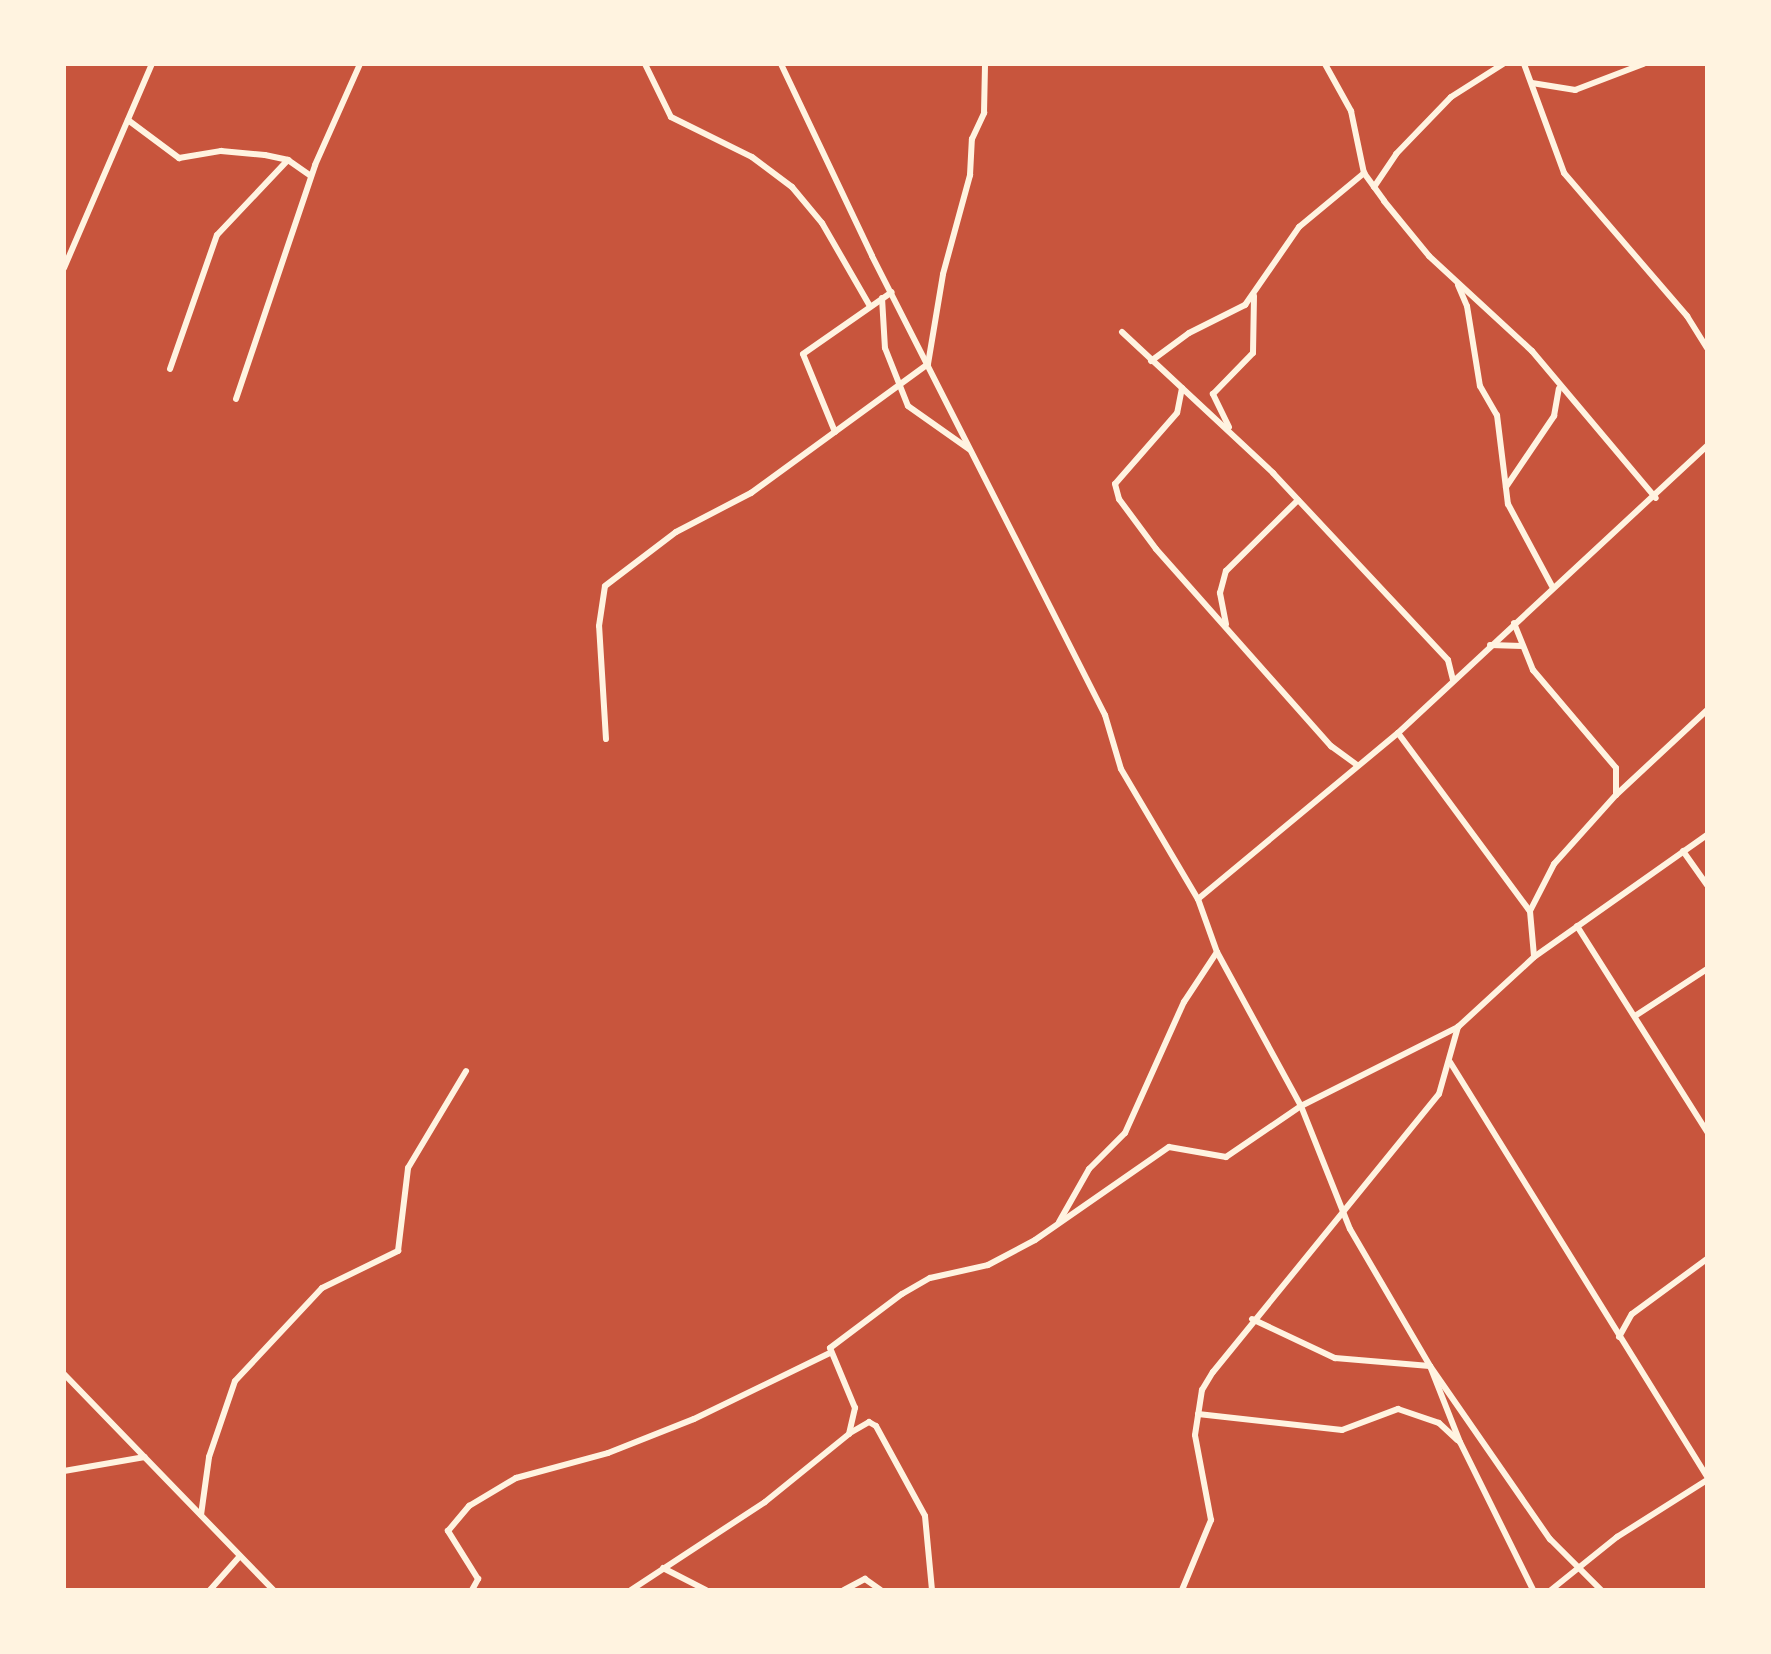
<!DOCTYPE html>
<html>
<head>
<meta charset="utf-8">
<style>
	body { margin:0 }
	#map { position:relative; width:1771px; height:1654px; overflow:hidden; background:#c8553d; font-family:"Libre Baskerville",serif }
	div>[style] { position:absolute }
	.minor>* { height:6px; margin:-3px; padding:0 3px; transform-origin:3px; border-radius:3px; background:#fff3e0 }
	span { translate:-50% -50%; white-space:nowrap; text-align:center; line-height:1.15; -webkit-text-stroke:8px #fff3e0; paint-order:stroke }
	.frame { position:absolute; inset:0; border:66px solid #fff3e0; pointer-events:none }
</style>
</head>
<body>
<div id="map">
	<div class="minor">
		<div style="left:645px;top:64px;width:59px;rotate:63.9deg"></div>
		<div style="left:671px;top:117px;width:90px;rotate:26.3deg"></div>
		<div style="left:752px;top:157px;width:50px;rotate:36.9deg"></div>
		<div style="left:792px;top:187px;width:47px;rotate:50.2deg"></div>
		<div style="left:822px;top:223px;width:96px;rotate:60deg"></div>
		<div style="left:781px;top:64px;width:212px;rotate:64.6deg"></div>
		<div style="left:872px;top:256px;width:515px;rotate:63.09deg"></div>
		<div style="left:1105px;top:715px;width:56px;rotate:73.5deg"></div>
		<div style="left:1121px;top:769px;width:151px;rotate:59.4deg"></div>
		<div style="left:1198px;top:899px;width:56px;rotate:70.3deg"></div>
		<div style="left:1217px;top:952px;width:175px;rotate:61.4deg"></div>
		<div style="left:1301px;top:1106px;width:132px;rotate:68.3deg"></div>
		<div style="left:1350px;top:1229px;width:159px;rotate:59.7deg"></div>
		<div style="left:1430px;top:1366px;width:82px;rotate:68.5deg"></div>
		<div style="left:1460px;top:1442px;width:165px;rotate:63.7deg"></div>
		<div style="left:1325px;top:64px;width:54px;rotate:61deg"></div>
		<div style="left:1351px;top:111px;width:63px;rotate:78.2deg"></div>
		<div style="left:1364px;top:173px;width:34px;rotate:54deg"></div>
		<div style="left:1384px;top:201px;width:71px;rotate:50.7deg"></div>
		<div style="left:1429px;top:256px;width:140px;rotate:42.7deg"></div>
		<div style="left:1532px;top:351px;width:192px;rotate:49.9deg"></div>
		<div style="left:1524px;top:64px;width:116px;rotate:69.8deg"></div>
		<div style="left:1564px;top:173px;width:189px;rotate:49.3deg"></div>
		<div style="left:1687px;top:316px;width:38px;rotate:58deg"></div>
		<div style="left:1532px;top:83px;width:44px;rotate:9.2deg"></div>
		<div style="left:1575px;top:90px;width:73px;rotate:-20.9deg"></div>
		<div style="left:128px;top:120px;width:64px;rotate:36.7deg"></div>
		<div style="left:179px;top:158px;width:43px;rotate:-9.5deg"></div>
		<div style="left:221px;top:151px;width:44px;rotate:5.2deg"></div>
		<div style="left:265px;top:155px;width:24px;rotate:12deg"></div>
		<div style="left:288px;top:160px;width:28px;rotate:35deg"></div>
		<div style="left:1374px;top:187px;width:40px;rotate:-56deg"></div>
		<div style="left:1396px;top:154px;width:79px;rotate:-46deg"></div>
		<div style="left:1451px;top:97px;width:62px;rotate:-32.4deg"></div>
		<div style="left:64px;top:268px;width:222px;rotate:-66.7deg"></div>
		<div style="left:1458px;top:285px;width:23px;rotate:67deg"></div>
		<div style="left:1467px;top:306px;width:81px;rotate:80.8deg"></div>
		<div style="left:1480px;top:386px;width:34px;rotate:60deg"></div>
		<div style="left:1497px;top:415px;width:90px;rotate:83deg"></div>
		<div style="left:1508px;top:504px;width:93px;rotate:61.8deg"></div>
		<div style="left:882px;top:298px;width:50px;rotate:86.6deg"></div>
		<div style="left:885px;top:348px;width:62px;rotate:68.4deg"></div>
		<div style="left:908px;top:406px;width:75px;rotate:35.2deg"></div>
		<div style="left:1122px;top:332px;width:207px;rotate:43deg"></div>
		<div style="left:1273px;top:473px;width:256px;rotate:46.9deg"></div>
		<div style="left:1448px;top:660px;width:21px;rotate:76deg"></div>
		<div style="left:1151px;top:361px;width:47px;rotate:-36.4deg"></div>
		<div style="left:1189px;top:333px;width:63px;rotate:-26.6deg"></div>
		<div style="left:1245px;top:305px;width:95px;rotate:-55.3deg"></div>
		<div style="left:1299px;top:227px;width:85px;rotate:-39.7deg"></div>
		<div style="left:170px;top:369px;width:142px;rotate:-70.7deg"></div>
		<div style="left:217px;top:235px;width:103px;rotate:-46.6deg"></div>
		<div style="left:1182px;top:388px;width:25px;rotate:101deg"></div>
		<div style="left:1177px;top:413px;width:94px;rotate:131.1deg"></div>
		<div style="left:1115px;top:484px;width:16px;rotate:75deg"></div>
		<div style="left:1119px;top:499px;width:62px;rotate:53.5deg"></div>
		<div style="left:1156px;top:549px;width:264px;rotate:48.4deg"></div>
		<div style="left:1331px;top:746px;width:32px;rotate:36deg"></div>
		<div style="left:236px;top:399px;width:247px;rotate:-71.3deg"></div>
		<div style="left:315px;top:165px;width:111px;rotate:-66deg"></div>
		<div style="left:1229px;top:427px;width:37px;rotate:-116deg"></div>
		<div style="left:1213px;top:394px;width:57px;rotate:-45.7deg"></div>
		<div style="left:1253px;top:353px;width:57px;rotate:-89deg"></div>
		<div style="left:835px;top:432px;width:84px;rotate:-112.3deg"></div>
		<div style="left:803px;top:354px;width:108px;rotate:-34.9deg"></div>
		<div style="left:1506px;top:487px;width:86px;rotate:-55.9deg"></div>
		<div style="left:1554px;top:416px;width:28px;rotate:-80deg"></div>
		<div style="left:1514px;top:623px;width:51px;rotate:68deg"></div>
		<div style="left:1533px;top:670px;width:128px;rotate:49.7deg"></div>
		<div style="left:1616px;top:768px;width:27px;rotate:90deg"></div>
		<div style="left:1226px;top:624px;width:32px;rotate:-101deg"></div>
		<div style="left:1220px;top:593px;width:23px;rotate:-75deg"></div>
		<div style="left:1226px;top:571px;width:101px;rotate:-44.6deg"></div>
		<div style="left:1490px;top:645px;width:32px;rotate:2deg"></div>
		<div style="left:1398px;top:733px;width:220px;rotate:53.5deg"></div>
		<div style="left:606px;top:739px;width:113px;rotate:-93.5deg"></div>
		<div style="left:599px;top:626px;width:40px;rotate:-81.5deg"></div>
		<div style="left:605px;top:586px;width:89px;rotate:-37.3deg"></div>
		<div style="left:676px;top:532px;width:85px;rotate:-27.5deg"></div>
		<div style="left:751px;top:493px;width:219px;rotate:-36.1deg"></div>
		<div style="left:928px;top:364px;width:91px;rotate:-80.5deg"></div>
		<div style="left:943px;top:274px;width:103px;rotate:-74.7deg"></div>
		<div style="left:970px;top:175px;width:36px;rotate:-87deg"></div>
		<div style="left:972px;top:139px;width:29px;rotate:-65deg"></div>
		<div style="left:984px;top:113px;width:49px;rotate:-88.8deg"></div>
		<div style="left:1683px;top:851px;width:42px;rotate:54.8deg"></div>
		<div style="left:1198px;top:899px;width:260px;rotate:-39.7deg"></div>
		<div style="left:1398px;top:733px;width:422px;rotate:-42.9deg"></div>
		<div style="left:1577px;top:926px;width:244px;rotate:57.7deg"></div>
		<div style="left:1534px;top:956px;width:45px;rotate:-95.1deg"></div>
		<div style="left:1530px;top:911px;width:53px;rotate:-62.9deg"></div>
		<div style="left:1554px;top:864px;width:93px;rotate:-48.1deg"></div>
		<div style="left:1616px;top:795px;width:125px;rotate:-43deg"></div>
		<div style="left:1635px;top:1016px;width:86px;rotate:-33.1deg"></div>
		<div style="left:1450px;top:1062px;width:488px;rotate:58.2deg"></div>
		<div style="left:1059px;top:1222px;width:61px;rotate:-60.5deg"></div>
		<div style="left:1089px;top:1169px;width:51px;rotate:-45deg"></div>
		<div style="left:1125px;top:1133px;width:144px;rotate:-65.8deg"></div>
		<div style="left:1184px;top:1002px;width:60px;rotate:-56.6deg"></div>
		<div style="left:1252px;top:1319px;width:92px;rotate:25.2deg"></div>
		<div style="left:1335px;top:1358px;width:95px;rotate:4.8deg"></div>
		<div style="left:1430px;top:1366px;width:211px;rotate:55.3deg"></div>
		<div style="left:1550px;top:1539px;width:72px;rotate:45deg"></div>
		<div style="left:1619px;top:1337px;width:26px;rotate:-61deg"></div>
		<div style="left:1632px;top:1314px;width:93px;rotate:-36.3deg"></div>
		<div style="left:64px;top:1374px;width:301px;rotate:45.9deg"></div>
		<div style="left:1198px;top:1414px;width:145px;rotate:6.3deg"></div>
		<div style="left:1342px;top:1430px;width:60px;rotate:-20.6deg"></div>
		<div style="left:1398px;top:1409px;width:43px;rotate:18.9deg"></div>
		<div style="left:1439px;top:1423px;width:25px;rotate:43deg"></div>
		<div style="left:850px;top:1433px;width:22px;rotate:-30deg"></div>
		<div style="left:869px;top:1422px;width:8px;rotate:30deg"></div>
		<div style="left:876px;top:1426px;width:102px;rotate:61.4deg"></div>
		<div style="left:925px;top:1516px;width:74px;rotate:84.6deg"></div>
		<div style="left:64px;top:1471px;width:82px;rotate:-9.8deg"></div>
		<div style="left:201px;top:1515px;width:59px;rotate:-82.1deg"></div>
		<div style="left:209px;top:1457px;width:80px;rotate:-71.1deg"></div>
		<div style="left:235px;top:1381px;width:127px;rotate:-46.9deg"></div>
		<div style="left:322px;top:1288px;width:85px;rotate:-26deg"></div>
		<div style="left:398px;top:1251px;width:84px;rotate:-83.1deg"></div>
		<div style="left:408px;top:1168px;width:113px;rotate:-59.1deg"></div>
		<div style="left:663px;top:1568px;width:48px;rotate:27.1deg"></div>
		<div style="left:210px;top:1590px;width:45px;rotate:-48.6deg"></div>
		<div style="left:472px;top:1590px;width:13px;rotate:-61deg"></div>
		<div style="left:478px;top:1579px;width:57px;rotate:-122deg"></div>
		<div style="left:448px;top:1531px;width:33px;rotate:-50deg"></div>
		<div style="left:469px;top:1506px;width:55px;rotate:-30.8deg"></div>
		<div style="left:516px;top:1478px;width:95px;rotate:-15.2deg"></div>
		<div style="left:608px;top:1453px;width:92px;rotate:-21.6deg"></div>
		<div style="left:694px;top:1419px;width:151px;rotate:-25.9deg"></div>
		<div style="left:631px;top:1590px;width:160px;rotate:-33.3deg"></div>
		<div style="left:765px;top:1502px;width:108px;rotate:-39deg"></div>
		<div style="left:849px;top:1434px;width:27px;rotate:-77deg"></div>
		<div style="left:855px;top:1408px;width:65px;rotate:-112.6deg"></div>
		<div style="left:830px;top:1348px;width:90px;rotate:-36.9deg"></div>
		<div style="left:902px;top:1294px;width:32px;rotate:-30deg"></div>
		<div style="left:930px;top:1278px;width:59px;rotate:-12.6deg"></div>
		<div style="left:988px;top:1265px;width:53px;rotate:-28deg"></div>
		<div style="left:1035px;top:1240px;width:163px;rotate:-34.8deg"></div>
		<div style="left:1169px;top:1147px;width:58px;rotate:10deg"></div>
		<div style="left:1226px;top:1157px;width:91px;rotate:-34.2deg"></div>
		<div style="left:1301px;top:1106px;width:176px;rotate:-26.7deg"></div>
		<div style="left:844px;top:1590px;width:24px;rotate:-28deg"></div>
		<div style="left:865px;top:1579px;width:19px;rotate:35deg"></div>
		<div style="left:1182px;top:1590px;width:76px;rotate:-67.5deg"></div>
		<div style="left:1211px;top:1520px;width:86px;rotate:-100.7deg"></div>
		<div style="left:1195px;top:1435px;width:46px;rotate:-81.2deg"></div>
		<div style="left:1202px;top:1390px;width:21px;rotate:-59deg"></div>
		<div style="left:1213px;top:1372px;width:358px;rotate:-50.9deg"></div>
		<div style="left:1439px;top:1094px;width:70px;rotate:-74.2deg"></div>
		<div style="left:1458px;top:1027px;width:103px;rotate:-42.6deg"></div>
		<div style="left:1534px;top:957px;width:212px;rotate:-35.2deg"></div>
		<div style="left:1551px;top:1590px;width:85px;rotate:-38.8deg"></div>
		<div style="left:1617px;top:1537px;width:107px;rotate:-32.3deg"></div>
	</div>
	<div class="frame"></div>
</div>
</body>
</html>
